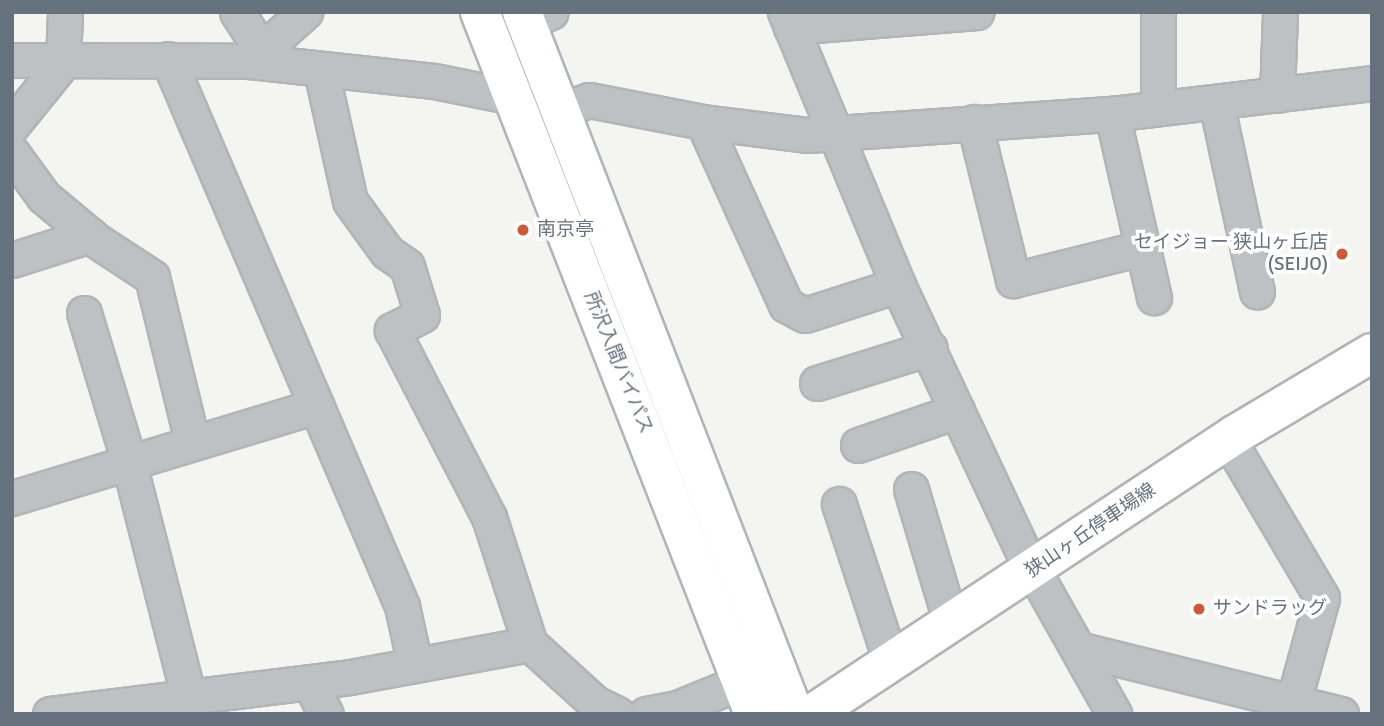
<!DOCTYPE html>
<html>
<head>
<meta charset="utf-8">
<style>
	body { margin:0 }
	#map { position:relative; width:1384px; height:726px; overflow:hidden; background:#f4f4f0; font-family:Signika,"Noto Sans JP",sans-serif }
	div>[style] { position:absolute }
	.roads { filter:drop-shadow(2px 0 #b1b5b8) drop-shadow(-2px 0 #b1b5b8) drop-shadow(0 2px #b1b5b8) drop-shadow(0 -2px #b1b5b8) }
	.minor>* { height:33px; margin:-16.5px; padding:0 16.5px; transform-origin:16.5px; border-radius:16.5px; background:#bdc1c4 }
	.major>* { height:38px; margin:-19px; padding:0 19px; transform-origin:19px; border-radius:19px; background:#fff }
	.highway>* { height:38px; margin:-19px; padding:0 19px; transform-origin:19px; border-radius:19px; background:#fff }
	.dots>* { width:19px; height:19px; translate:-50% -50%; box-sizing:border-box; border:4px solid #fff; border-radius:50% }
	span { translate:-50% -50%; white-space:nowrap; text-align:center; line-height:1.15; -webkit-text-stroke:7px #fff; paint-order:stroke }
	.poi-label { font-size:19px; color:#66737e }
	.left { translate:0 -50%; text-align:left }
	.right { translate:-100% -50%; text-align:right }
	.street-label { font-size:19px; color:#66737e }
	.frame { position:absolute; inset:0; border:14px solid #66737e; pointer-events:none }
</style>
</head>
<body>
<div id="map">
	<div class="roads">
		<div class="minor">
			<div style="left:237px;top:12px;width:46px;rotate:57.3deg"></div>
			<div style="left:785px;top:12px;width:295px;rotate:67.5deg"></div>
			<div style="left:898px;top:285px;width:297px;rotate:64.9deg"></div>
			<div style="left:1024px;top:554px;width:184px;rotate:60.6deg"></div>
			<div style="left:1158px;top:12px;width:96px;rotate:90deg"></div>
			<div style="left:526px;top:23px;width:27px;rotate:-24deg"></div>
			<div style="left:791px;top:27px;width:186px;rotate:-4.6deg"></div>
			<div style="left:168px;top:59px;width:595px;rotate:66.84deg"></div>
			<div style="left:402px;top:606px;width:60px;rotate:77.6deg"></div>
			<div style="left:12px;top:60px;width:238px;rotate:0.2deg"></div>
			<div style="left:250px;top:61px;width:185px;rotate:6.2deg"></div>
			<div style="left:434px;top:81px;width:81px;rotate:11.4deg"></div>
			<div style="left:250px;top:61px;width:74px;rotate:-41.7deg"></div>
			<div style="left:321px;top:70px;width:134px;rotate:77.5deg"></div>
			<div style="left:350px;top:201px;width:63px;rotate:54deg"></div>
			<div style="left:387px;top:252px;width:24px;rotate:35deg"></div>
			<div style="left:407px;top:266px;width:51px;rotate:73deg"></div>
			<div style="left:422px;top:315px;width:34px;rotate:153deg"></div>
			<div style="left:392px;top:330px;width:211px;rotate:62.6deg"></div>
			<div style="left:489px;top:517px;width:133px;rotate:72.1deg"></div>
			<div style="left:1277px;top:95px;width:83px;rotate:-87.9deg"></div>
			<div style="left:1216px;top:102px;width:194px;rotate:77.8deg"></div>
			<div style="left:560px;top:111px;width:31px;rotate:-21deg"></div>
			<div style="left:589px;top:100px;width:116px;rotate:10.9deg"></div>
			<div style="left:703px;top:122px;width:106px;rotate:7.1deg"></div>
			<div style="left:808px;top:135px;width:305px;rotate:-4deg"></div>
			<div style="left:1112px;top:114px;width:262px;rotate:-6.8deg"></div>
			<div style="left:1112px;top:114px;width:188px;rotate:77.1deg"></div>
			<div style="left:703px;top:122px;width:201px;rotate:65.6deg"></div>
			<div style="left:786px;top:305px;width:21px;rotate:28deg"></div>
			<div style="left:805px;top:315px;width:98px;rotate:-17.9deg"></div>
			<div style="left:974px;top:122px;width:163px;rotate:76.1deg"></div>
			<div style="left:1013px;top:280px;width:133px;rotate:-13.9deg"></div>
			<div style="left:12px;top:125px;width:81px;rotate:-51deg"></div>
			<div style="left:63px;top:62px;width:50px;rotate:-87.7deg"></div>
			<div style="left:12px;top:153px;width:54px;rotate:54deg"></div>
			<div style="left:44px;top:197px;width:69px;rotate:39.7deg"></div>
			<div style="left:97px;top:241px;width:66px;rotate:33.2deg"></div>
			<div style="left:152px;top:277px;width:169px;rotate:76.3deg"></div>
			<div style="left:12px;top:260px;width:82px;rotate:-17.8deg"></div>
			<div style="left:84px;top:313px;width:152px;rotate:73.2deg"></div>
			<div style="left:128px;top:459px;width:248px;rotate:75.7deg"></div>
			<div style="left:817px;top:383px;width:118px;rotate:-17.2deg"></div>
			<div style="left:1228px;top:439px;width:185px;rotate:59.4deg"></div>
			<div style="left:1322px;top:598px;width:109px;rotate:105.4deg"></div>
			<div style="left:858px;top:445px;width:105px;rotate:-19deg"></div>
			<div style="left:911px;top:489px;width:140px;rotate:73.4deg"></div>
			<div style="left:12px;top:498px;width:318px;rotate:-16.8deg"></div>
			<div style="left:839px;top:504px;width:166px;rotate:71.8deg"></div>
			<div style="left:1082px;top:650px;width:267px;rotate:13.9deg"></div>
			<div style="left:310px;top:683px;width:35px;rotate:63deg"></div>
			<div style="left:50px;top:714px;width:302px;rotate:-7deg"></div>
			<div style="left:350px;top:677px;width:183px;rotate:-10.4deg"></div>
			<div style="left:530px;top:644px;width:88px;rotate:42.2deg"></div>
			<div style="left:595px;top:703px;width:25px;rotate:26deg"></div>
			<div style="left:646px;top:714px;width:32px;rotate:-11deg"></div>
			<div style="left:677px;top:708px;width:51px;rotate:-22deg"></div>
		</div>
		<div class="major">
			<div style="left:812px;top:714px;width:508px;rotate:-33.44deg"></div>
			<div style="left:1236px;top:434px;width:158px;rotate:-30.8deg"></div>
		</div>
		<div class="highway">
			<div style="left:480px;top:12px;width:754px;rotate:68.68deg"></div>
			<div style="left:522px;top:12px;width:753px;rotate:68.82deg"></div>
		</div>
	</div>
	<div class="dots">
		<div style="left:523px;top:230px;background:#d15833"></div>
		<div style="left:1342px;top:254px;background:#d15833"></div>
		<div style="left:1199px;top:609px;background:#d15833"></div>
	</div>
	<div class="poi-label">
		<span class="left" style="left:537px;top:230px">南京亭</span>
		<span class="right" style="left:1328px;top:254px">セイジョー 狭山ヶ丘店<br>(SEIJO)</span>
		<span class="left" style="left:1213px;top:609px">サンドラッグ</span>
	</div>
	<div class="street-label">
		<span style="left:618px;top:363px;rotate:68deg">所沢入間バイパス</span>
		<span style="left:1091px;top:531px;rotate:-34deg">狭山ヶ丘停車場線</span>
	</div>
	<div class="frame"></div>
</div>
</body>
</html>
